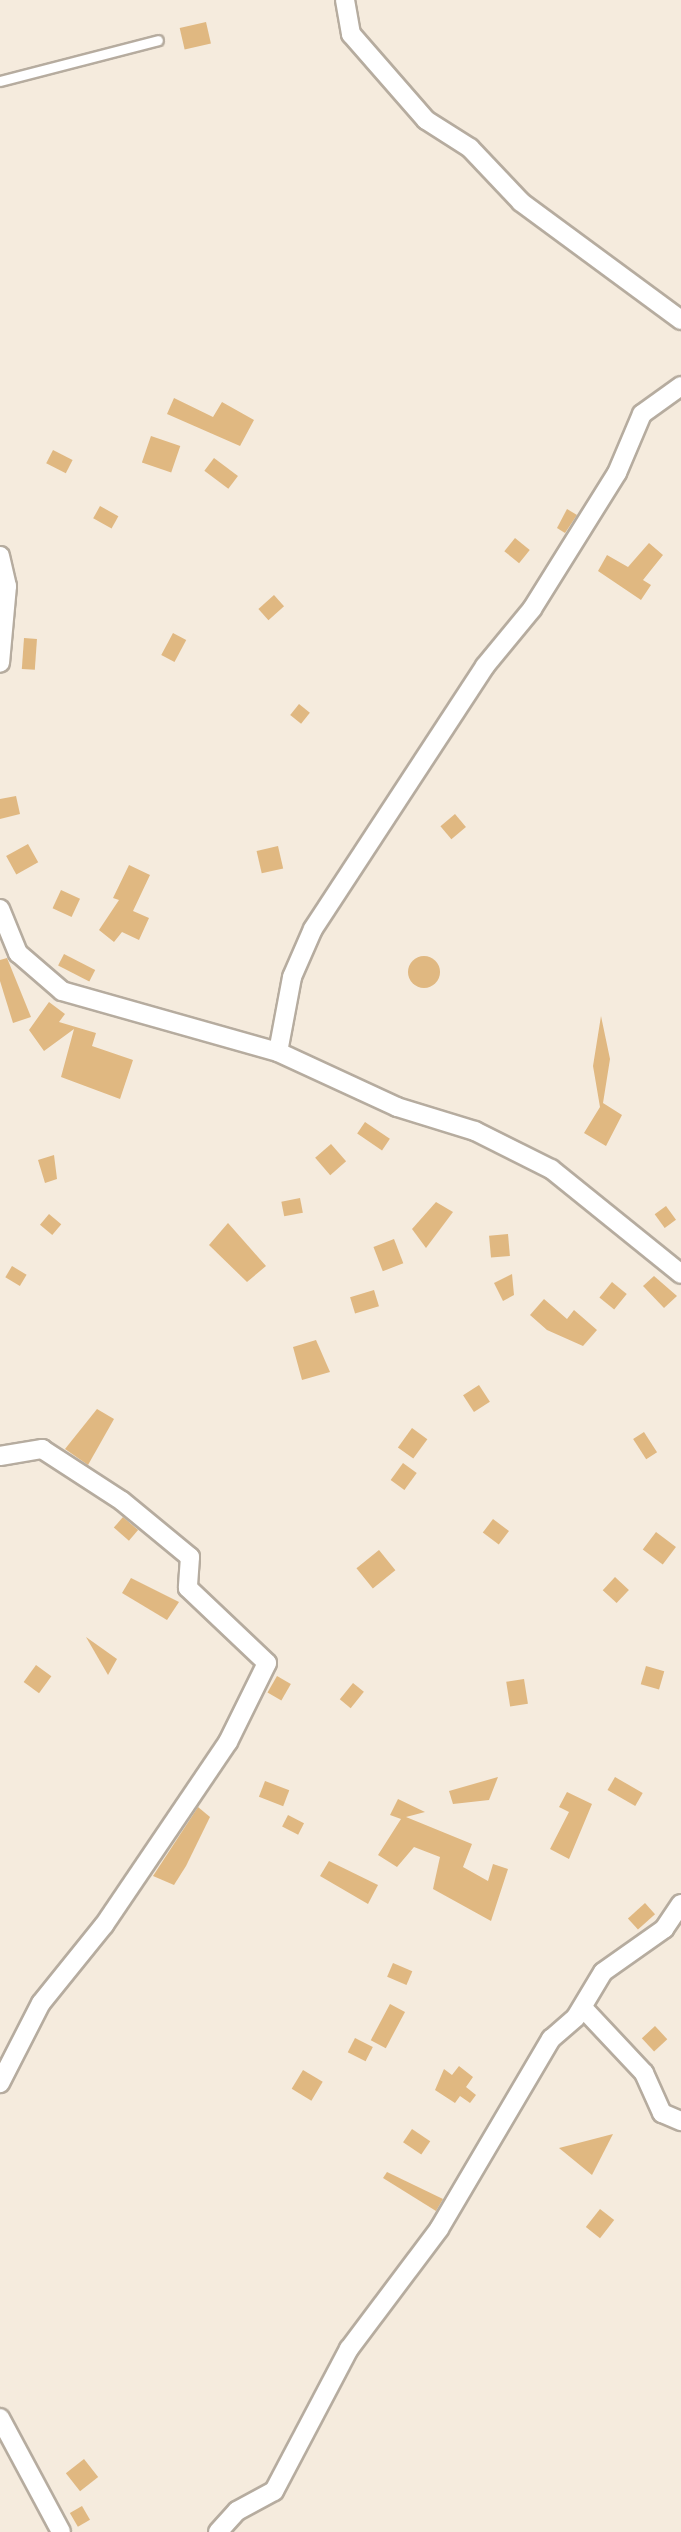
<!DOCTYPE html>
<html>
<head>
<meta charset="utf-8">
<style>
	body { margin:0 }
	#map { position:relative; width:681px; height:2532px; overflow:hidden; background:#f5ebdd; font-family:"Times New Roman",serif }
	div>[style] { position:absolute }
	.building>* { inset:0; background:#e0b881; transform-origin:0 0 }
	.round { border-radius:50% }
	.roads { filter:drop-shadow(2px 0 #b6ac9f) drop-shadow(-2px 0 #b6ac9f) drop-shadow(0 2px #b6ac9f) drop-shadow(0 -2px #b6ac9f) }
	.service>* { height:9px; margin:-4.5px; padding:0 4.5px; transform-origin:4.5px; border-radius:4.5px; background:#fff }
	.minor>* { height:18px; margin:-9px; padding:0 9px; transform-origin:9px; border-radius:9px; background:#fff }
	span { translate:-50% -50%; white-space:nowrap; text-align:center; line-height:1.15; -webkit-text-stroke:6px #fff; paint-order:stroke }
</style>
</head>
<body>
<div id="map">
	<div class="building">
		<div style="left:206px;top:22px;width:22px;height:27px;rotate:77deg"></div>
		<div style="clip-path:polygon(174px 398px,213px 417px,222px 402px,254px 420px,240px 446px,167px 414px)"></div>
		<div style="left:151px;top:436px;width:31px;height:28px;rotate:19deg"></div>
		<div style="left:53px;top:450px;width:22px;height:15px;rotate:27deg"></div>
		<div style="left:214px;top:458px;width:30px;height:16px;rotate:37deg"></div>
		<div style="left:100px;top:506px;width:21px;height:14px;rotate:29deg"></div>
		<div style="clip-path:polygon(567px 509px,577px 515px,565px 533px,557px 528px)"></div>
		<div style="left:515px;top:538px;width:19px;height:17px;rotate:39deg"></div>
		<div style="clip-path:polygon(649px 543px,663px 555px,643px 580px,651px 585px,641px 600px,598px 571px,607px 555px,628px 567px)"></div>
		<div style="left:274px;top:595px;width:15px;height:21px;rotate:48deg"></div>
		<div style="left:173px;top:633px;width:15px;height:25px;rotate:28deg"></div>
		<div style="left:24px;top:638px;width:13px;height:31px;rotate:4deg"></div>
		<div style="left:299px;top:704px;width:14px;height:14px;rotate:39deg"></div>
		<div style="clip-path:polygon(16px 796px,20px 814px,0 819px,0 799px)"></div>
		<div style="left:455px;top:814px;width:17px;height:19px;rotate:50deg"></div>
		<div style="left:28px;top:844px;width:21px;height:25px;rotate:61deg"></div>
		<div style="left:278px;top:846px;width:23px;height:22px;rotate:77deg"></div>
		<div style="clip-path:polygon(129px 865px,150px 875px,133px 911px,149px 918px,139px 940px,122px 932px,114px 942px,99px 930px,119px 900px,113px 898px)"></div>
		<div style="left:61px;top:890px;width:21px;height:20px;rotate:25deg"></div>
		<div style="left:64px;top:954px;width:35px;height:13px;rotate:27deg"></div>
		<div class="round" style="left:408px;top:956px;width:32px;height:32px"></div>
		<div style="clip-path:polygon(7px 958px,31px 1017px,13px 1023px,0 981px,0 960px)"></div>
		<div style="clip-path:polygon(49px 1002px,65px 1014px,59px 1022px,96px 1033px,92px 1046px,133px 1060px,120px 1099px,61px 1077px,74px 1029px,44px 1051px,29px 1030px)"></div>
		<div style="clip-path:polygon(601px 1016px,610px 1059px,603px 1103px,622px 1115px,606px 1146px,584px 1133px,600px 1107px,593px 1066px)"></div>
		<div style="left:365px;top:1122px;width:30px;height:14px;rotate:34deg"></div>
		<div style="left:331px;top:1144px;width:23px;height:21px;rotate:49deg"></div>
		<div style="clip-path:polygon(54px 1155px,57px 1179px,45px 1183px,38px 1160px)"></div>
		<div style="left:300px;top:1198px;width:15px;height:19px;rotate:79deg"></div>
		<div style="clip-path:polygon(436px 1202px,453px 1212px,426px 1248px,412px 1229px)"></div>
		<div style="left:666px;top:1206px;width:17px;height:14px;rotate:54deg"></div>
		<div style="left:49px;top:1214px;width:16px;height:14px;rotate:40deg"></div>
		<div style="clip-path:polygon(228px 1223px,266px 1266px,247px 1282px,209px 1245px)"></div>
		<div style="left:508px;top:1234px;width:22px;height:19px;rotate:85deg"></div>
		<div style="left:394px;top:1239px;width:26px;height:22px;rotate:69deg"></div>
		<div style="left:12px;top:1266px;width:17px;height:13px;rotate:31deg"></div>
		<div style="clip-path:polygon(512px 1274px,514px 1295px,503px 1301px,494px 1283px)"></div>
		<div style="clip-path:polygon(654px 1276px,677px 1296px,664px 1308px,643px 1286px)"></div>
		<div style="left:612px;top:1282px;width:19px;height:20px;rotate:39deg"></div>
		<div style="left:374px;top:1290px;width:17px;height:25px;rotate:73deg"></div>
		<div style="clip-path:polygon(544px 1299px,567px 1319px,574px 1310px,597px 1330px,583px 1346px,547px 1330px,530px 1315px)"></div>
		<div style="clip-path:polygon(316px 1340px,330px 1372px,302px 1380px,293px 1347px)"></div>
		<div style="left:479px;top:1385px;width:20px;height:19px;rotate:57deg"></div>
		<div style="clip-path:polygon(97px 1409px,114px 1419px,88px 1465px,65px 1449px)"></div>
		<div style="left:412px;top:1428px;width:19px;height:24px;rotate:36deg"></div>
		<div style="left:644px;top:1432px;width:24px;height:13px;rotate:57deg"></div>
		<div style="left:403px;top:1463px;width:17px;height:21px;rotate:36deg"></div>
		<div style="left:123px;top:1517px;width:20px;height:14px;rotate:41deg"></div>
		<div style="left:493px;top:1519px;width:20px;height:17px;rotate:37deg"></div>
		<div style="left:656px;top:1532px;width:25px;height:22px;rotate:37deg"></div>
		<div style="left:379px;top:1550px;width:26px;height:29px;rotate:51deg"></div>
		<div style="left:615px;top:1577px;width:19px;height:18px;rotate:43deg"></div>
		<div style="clip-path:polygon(131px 1578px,179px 1602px,167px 1620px,122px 1593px)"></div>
		<div style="clip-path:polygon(86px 1637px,117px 1659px,108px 1675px)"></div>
		<div style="left:36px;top:1665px;width:19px;height:21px;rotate:36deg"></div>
		<div style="left:646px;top:1666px;width:19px;height:19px;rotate:16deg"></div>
		<div style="left:277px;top:1676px;width:16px;height:19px;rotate:30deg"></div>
		<div style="left:524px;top:1679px;width:25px;height:18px;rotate:81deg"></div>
		<div style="left:353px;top:1683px;width:14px;height:21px;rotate:39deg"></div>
		<div style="clip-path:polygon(498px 1777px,489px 1800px,453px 1804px,449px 1791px)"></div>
		<div style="left:615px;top:1777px;width:32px;height:15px;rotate:30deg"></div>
		<div style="left:265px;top:1781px;width:26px;height:17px;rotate:21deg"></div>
		<div style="clip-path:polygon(567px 1792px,592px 1804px,569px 1859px,550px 1849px,569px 1812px,559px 1807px)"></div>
		<div style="clip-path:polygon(398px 1799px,425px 1812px,406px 1817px,472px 1844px,463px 1867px,488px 1881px,493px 1864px,508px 1869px,491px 1921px,433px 1889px,440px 1857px,414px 1847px,397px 1867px,378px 1855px,401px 1819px,390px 1815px)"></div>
		<div style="clip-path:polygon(198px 1807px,210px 1817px,186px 1866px,174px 1885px,153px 1876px)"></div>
		<div style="left:288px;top:1815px;width:18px;height:13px;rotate:27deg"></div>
		<div style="clip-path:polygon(329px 1861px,378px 1885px,368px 1904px,320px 1876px)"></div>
		<div style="left:645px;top:1903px;width:15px;height:23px;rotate:48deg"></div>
		<div style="left:393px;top:1963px;width:21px;height:15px;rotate:23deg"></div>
		<div style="left:390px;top:2004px;width:17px;height:41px;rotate:28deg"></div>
		<div style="left:655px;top:2026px;width:18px;height:18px;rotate:47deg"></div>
		<div style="left:355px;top:2038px;width:20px;height:16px;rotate:27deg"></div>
		<div style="clip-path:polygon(459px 2066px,473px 2077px,466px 2087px,476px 2095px,470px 2103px,460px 2096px,455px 2103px,435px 2090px,444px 2069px,452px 2075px)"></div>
		<div style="left:303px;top:2070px;width:23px;height:22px;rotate:31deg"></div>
		<div style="left:412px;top:2129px;width:22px;height:16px;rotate:34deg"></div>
		<div style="clip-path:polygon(613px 2134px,592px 2175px,559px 2148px)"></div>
		<div style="clip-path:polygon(387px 2172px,443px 2199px,436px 2211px,383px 2178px)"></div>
		<div style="left:600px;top:2209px;width:18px;height:23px;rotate:38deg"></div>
		<div style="left:84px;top:2459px;width:23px;height:23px;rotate:52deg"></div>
		<div style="left:82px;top:2506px;width:16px;height:14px;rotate:60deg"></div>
	</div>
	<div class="roads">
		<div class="service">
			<div style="left:0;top:81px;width:163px;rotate:-14.5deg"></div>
		</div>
		<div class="minor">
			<div style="left:345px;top:0;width:35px;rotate:80deg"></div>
			<div style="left:351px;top:34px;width:114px;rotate:48.9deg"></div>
			<div style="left:426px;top:120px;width:52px;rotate:32.5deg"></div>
			<div style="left:470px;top:148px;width:74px;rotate:46.6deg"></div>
			<div style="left:521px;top:202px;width:199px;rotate:36.4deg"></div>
			<div style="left:0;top:556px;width:31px;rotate:77deg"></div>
			<div style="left:7px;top:586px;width:77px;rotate:95.2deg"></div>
			<div style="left:0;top:909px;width:48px;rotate:67.8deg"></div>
			<div style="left:18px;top:953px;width:58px;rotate:40.8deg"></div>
			<div style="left:62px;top:991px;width:224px;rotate:15.8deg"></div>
			<div style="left:278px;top:1052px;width:131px;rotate:24.8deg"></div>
			<div style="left:397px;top:1107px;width:82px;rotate:17.1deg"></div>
			<div style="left:475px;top:1131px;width:85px;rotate:26.6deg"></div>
			<div style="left:551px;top:1169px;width:167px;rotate:38.9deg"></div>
			<div style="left:278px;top:1052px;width:76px;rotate:-79.4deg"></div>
			<div style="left:292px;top:977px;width:52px;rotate:-66.4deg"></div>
			<div style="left:313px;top:929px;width:314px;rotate:-56.8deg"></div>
			<div style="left:485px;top:666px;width:74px;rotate:-50.5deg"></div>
			<div style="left:532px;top:609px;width:160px;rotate:-58deg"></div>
			<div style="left:617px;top:473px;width:64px;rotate:-67deg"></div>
			<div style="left:642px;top:414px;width:48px;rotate:-35.7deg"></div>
			<div style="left:0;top:1456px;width:43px;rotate:-9.5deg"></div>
			<div style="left:42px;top:1449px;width:95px;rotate:33deg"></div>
			<div style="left:122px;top:1501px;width:88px;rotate:39.5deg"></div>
			<div style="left:190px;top:1557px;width:31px;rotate:94deg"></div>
			<div style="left:188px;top:1588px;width:109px;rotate:43.5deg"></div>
			<div style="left:267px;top:1663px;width:88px;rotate:116.3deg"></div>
			<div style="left:228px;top:1742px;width:221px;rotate:124.1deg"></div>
			<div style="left:104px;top:1925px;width:100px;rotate:128.9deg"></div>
			<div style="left:41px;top:2003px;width:90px;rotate:117.1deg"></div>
			<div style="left:583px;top:2008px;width:89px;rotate:46.8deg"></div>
			<div style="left:644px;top:2073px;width:44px;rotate:65.8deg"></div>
			<div style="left:662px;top:2113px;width:21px;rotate:23deg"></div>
			<div style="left:0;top:2418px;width:129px;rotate:61.8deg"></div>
			<div style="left:218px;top:2532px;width:28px;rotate:-48deg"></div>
			<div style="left:237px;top:2511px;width:42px;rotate:-28.4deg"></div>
			<div style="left:274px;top:2491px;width:161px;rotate:-62.2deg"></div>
			<div style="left:349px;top:2349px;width:150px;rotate:-53.1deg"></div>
			<div style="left:439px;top:2229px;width:221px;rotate:-59.5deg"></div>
			<div style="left:551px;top:2039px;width:33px;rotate:-41deg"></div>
			<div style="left:576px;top:2017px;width:52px;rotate:-59deg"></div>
			<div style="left:603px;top:1972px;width:75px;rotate:-35.2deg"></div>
			<div style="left:664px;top:1929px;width:30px;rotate:-56deg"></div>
		</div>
	</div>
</div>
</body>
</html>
